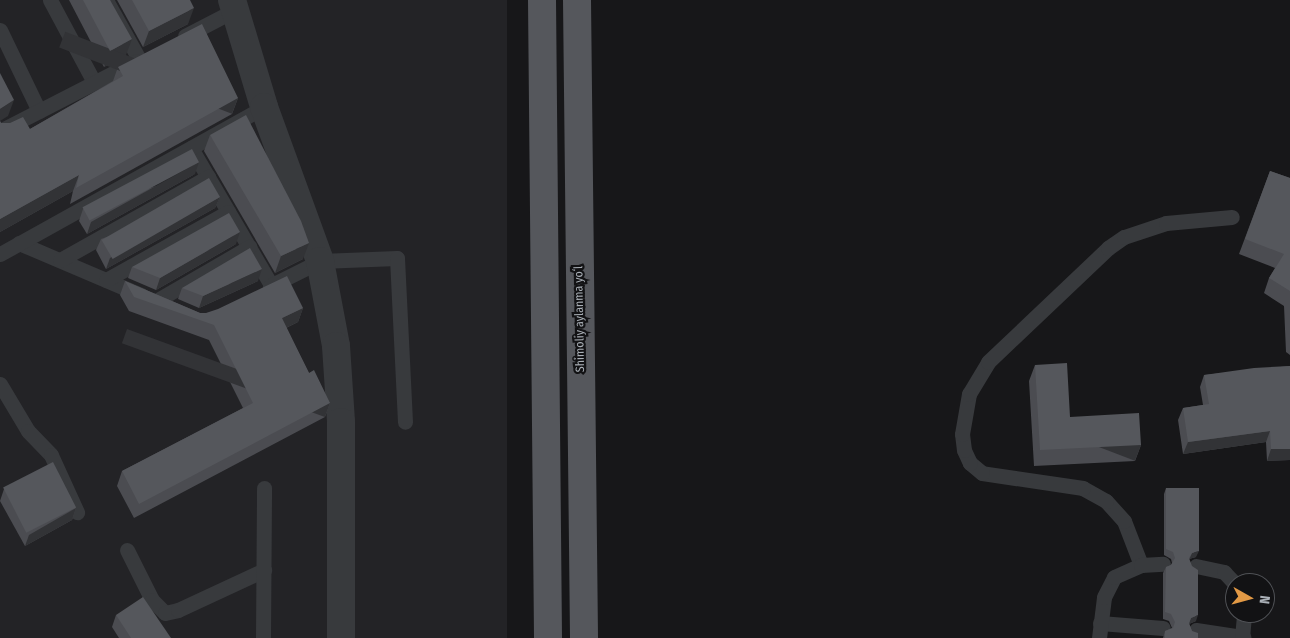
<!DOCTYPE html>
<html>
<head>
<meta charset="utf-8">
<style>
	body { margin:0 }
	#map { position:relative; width:1290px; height:638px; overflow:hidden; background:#171719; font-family:"Fira Sans Condensed",sans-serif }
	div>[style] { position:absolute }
	.built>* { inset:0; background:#232326; transform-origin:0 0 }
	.service>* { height:15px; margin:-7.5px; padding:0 7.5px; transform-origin:7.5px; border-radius:7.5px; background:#383a3d }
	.minor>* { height:28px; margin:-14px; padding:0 14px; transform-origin:14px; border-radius:14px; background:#383a3d }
	.primary>* { height:28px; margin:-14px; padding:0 14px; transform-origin:14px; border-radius:14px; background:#55575c }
	.wall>* { inset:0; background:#4b4c51 }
	.shaded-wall>* { inset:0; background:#323336; transform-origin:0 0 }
	.building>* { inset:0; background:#55575c; transform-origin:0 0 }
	span { translate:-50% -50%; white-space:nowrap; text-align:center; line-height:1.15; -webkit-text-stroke:4.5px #121214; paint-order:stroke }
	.street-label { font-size:12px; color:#aab0b7 }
	.north { position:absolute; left:1225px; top:573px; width:50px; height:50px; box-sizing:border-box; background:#121214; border:1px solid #4f5155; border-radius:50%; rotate:97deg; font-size:14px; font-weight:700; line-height:20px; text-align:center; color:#aab0b7 }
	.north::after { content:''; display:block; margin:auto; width:18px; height:22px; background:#e29945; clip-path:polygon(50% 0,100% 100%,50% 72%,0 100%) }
</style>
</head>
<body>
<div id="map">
	<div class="built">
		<div style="left:0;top:0;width:507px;height:638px"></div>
	</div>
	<div class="service">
		<div style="left:50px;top:0;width:93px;rotate:61.8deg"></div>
		<div style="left:106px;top:0;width:68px;rotate:60.8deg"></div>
		<div style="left:0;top:30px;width:90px;rotate:64.3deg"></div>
		<div style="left:185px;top:36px;width:56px;rotate:-27.5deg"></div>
		<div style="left:0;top:131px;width:153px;rotate:-27.2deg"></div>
		<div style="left:191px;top:148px;width:159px;rotate:59.7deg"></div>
		<div style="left:19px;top:243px;width:133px;rotate:23.1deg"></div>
		<div style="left:0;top:254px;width:302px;rotate:-29.1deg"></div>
		<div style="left:60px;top:260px;width:170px;rotate:-29.3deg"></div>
		<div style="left:106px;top:280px;width:140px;rotate:-29.1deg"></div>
		<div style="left:270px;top:286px;width:56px;rotate:-26.6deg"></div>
		<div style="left:320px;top:261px;width:77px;rotate:-2.2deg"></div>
		<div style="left:397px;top:258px;width:164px;rotate:87.2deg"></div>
		<div style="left:156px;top:301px;width:108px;rotate:-30.1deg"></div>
		<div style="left:0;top:384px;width:55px;rotate:59.2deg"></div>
		<div style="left:28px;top:431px;width:33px;rotate:46deg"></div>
		<div style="left:51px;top:455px;width:63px;rotate:65.5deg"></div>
		<div style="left:127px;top:550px;width:56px;rotate:63.4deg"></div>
		<div style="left:152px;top:600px;width:18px;rotate:45deg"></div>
		<div style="left:165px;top:613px;width:13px;rotate:-13deg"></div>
		<div style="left:178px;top:610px;width:95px;rotate:-24.9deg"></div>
		<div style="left:1141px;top:565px;width:47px;rotate:-111.1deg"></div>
		<div style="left:1124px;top:521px;width:27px;rotate:-132deg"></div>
		<div style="left:1106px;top:501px;width:26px;rotate:-151deg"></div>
		<div style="left:1083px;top:488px;width:102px;rotate:-171.6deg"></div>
		<div style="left:982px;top:473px;width:16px;rotate:-140deg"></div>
		<div style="left:970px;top:463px;width:14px;rotate:-115deg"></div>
		<div style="left:964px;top:450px;width:16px;rotate:-97deg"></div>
		<div style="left:962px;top:434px;width:41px;rotate:-80.1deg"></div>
		<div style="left:969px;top:394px;width:37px;rotate:-59deg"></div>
		<div style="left:988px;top:362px;width:166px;rotate:-43.5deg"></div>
		<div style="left:1108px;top:248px;width:19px;rotate:-35deg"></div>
		<div style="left:1124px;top:237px;width:44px;rotate:-18.4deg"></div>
		<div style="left:1166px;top:223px;width:66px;rotate:-5.2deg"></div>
		<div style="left:1196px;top:566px;width:29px;rotate:12deg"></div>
		<div style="left:1224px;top:572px;width:16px;rotate:47deg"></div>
		<div style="left:1100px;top:623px;width:63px;rotate:4.5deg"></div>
		<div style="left:1196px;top:630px;width:48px;rotate:8.5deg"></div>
		<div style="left:263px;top:638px;width:150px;rotate:-89.6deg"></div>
		<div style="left:1099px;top:638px;width:41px;rotate:-83deg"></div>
		<div style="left:1104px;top:597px;width:22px;rotate:-63deg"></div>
		<div style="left:1114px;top:577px;width:30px;rotate:-24deg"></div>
		<div style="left:1141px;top:565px;width:22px;rotate:-3deg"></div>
		<div style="left:1242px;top:638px;width:25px;rotate:-85deg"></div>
	</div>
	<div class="minor">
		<div style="left:232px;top:0;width:112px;rotate:73.3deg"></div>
		<div style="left:264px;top:107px;width:164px;rotate:70deg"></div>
		<div style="left:320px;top:261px;width:86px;rotate:79.3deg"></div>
		<div style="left:336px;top:346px;width:76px;rotate:86.2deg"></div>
		<div style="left:341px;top:422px;width:216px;rotate:90deg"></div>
	</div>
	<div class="primary">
		<div style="left:542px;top:0;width:638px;rotate:89.46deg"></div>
		<div style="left:577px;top:0;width:638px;rotate:89.37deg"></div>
	</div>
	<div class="wall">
		<div style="clip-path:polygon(69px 0,110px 0,126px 55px,104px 67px)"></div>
		<div style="clip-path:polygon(117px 0,190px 0,188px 24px,143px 47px)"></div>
		<div style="clip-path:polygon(118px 67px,238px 98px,232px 114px,70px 204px,73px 191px,0 232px,0 121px,1px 123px,30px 129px,113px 81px)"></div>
		<div style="clip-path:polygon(210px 135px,303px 259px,275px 273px,204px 151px)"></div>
		<div style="clip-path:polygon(1270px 171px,1290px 178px,1290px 355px,1286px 352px,1284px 306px,1264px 293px,1269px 278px,1275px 268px,1239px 254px)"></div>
		<div style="clip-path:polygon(195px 174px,87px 234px,79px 221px,83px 209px)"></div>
		<div style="clip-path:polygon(220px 197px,215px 208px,106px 269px,96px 250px,101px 239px)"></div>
		<div style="clip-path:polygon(236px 244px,156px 290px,128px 278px,132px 267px)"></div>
		<div style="clip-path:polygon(125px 281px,200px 313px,206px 313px,303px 308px,298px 322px,286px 328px,309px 373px,330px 403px,325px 417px,134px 518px,117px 486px,122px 471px,243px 408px,209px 340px,129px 311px,120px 295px)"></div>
		<div style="clip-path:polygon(258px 281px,199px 308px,178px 299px,182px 288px)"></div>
		<div style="clip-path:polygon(1035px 365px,1070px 417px,1141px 445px,1135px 461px,1034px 466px,1029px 381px)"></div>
		<div style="clip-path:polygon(1290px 366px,1290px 460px,1267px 461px,1266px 442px,1183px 454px,1178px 420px,1183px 408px,1203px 405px,1200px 387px,1204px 375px)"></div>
		<div style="clip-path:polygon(1166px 488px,1196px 557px,1189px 559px,1196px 621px,1189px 624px,1192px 631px,1198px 638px,1163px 638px,1165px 631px,1172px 628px,1169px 621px,1163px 619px,1163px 573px,1166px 567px,1171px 565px,1172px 563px,1171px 559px,1164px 555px,1164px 494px)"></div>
		<div style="clip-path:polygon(4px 489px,76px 508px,72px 520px,25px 546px,0 501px)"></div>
		<div style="clip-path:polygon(116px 615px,171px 638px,119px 638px,112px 627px)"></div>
	</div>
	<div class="shaded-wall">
		<div style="clip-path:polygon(194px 8px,188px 24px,143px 47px,149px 31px)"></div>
		<div style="clip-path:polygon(132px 39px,126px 55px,104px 67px,110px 51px)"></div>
		<div style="left:238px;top:98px;width:17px;height:185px;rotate:111deg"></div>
		<div style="clip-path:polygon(14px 100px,8px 116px,0 121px,0 109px)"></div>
		<div style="clip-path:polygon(199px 162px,195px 174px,87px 234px,91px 222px)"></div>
		<div style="clip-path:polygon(79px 175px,73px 191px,0 232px,0 219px)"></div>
		<div style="clip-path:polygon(220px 197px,215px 208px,106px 269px,110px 258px)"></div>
		<div style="clip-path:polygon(240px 232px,236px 244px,156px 290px,160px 278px)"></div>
		<div style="clip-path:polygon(309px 243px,303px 259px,275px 273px,281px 256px)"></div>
		<div style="clip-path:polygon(262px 269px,258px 281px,199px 308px,203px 296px)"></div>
		<div style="clip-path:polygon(303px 308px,298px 322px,277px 332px,282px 318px)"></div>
		<div style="left:330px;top:403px;width:15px;height:216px;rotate:110deg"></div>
		<div style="clip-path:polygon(1270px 431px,1266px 442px,1183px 454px,1188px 442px)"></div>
		<div style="left:1141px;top:445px;width:17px;height:101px;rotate:111deg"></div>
		<div style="clip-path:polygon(1271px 449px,1290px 449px,1290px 460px,1267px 461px)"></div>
		<div style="clip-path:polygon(76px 508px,72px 520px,25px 546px,29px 535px)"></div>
		<div style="clip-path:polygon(1199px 551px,1196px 557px,1189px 559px,1187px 565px,1192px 553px)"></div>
		<div style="clip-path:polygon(1198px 615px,1196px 621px,1189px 624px,1191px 618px)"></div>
	</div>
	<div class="building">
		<div style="clip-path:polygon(83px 0,110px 0,132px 39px,110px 51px)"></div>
		<div style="clip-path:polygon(132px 0,190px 0,194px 8px,149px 31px)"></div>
		<div style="clip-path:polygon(202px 24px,238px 98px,76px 188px,79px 175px,0 219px,0 121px,1px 123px,10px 123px,23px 117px,30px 129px,123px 76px,118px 67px)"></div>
		<div style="clip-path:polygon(0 73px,14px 100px,0 109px)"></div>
		<div style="clip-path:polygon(246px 115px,301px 221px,309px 243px,281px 256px,210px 135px)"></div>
		<div style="left:192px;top:149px;width:15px;height:124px;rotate:62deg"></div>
		<div style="clip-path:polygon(1270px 171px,1290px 178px,1290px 292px,1290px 291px,1269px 278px,1284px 254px,1245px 239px)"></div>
		<div style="left:209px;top:178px;width:22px;height:124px;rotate:60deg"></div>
		<div style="clip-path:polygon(229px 213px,240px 232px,160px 278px,132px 267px)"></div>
		<div style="clip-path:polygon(250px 248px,262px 269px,203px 296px,182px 288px)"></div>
		<div style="clip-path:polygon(287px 276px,303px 308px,282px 318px,309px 373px,314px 370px,330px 403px,139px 504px,122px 471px,253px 403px,214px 325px,134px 297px,125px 281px,200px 313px,206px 313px,218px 309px)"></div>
		<div style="clip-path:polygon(1067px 363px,1070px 417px,1139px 413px,1141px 445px,1040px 450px,1035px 365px)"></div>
		<div style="clip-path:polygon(1290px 366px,1290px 449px,1271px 449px,1270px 431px,1188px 442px,1183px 408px,1209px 404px,1204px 375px,1254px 368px)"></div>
		<div style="left:53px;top:462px;width:51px;height:56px;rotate:63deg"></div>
		<div style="clip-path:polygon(1166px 488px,1199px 488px,1199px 551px,1192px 553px,1189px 558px,1192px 566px,1198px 570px,1198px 615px,1191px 618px,1189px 623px,1192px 631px,1198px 633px,1198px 638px,1165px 638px,1165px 631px,1173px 628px,1175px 622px,1171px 614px,1165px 612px,1166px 567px,1171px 565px,1175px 558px,1173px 552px,1166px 549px)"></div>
		<div style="clip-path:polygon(143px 597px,171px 638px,131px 638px,116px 615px)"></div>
	</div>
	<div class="street-label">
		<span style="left:580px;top:319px;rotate:-91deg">Shimoliy aylanma yoʻl</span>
	</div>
	<div class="north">N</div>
</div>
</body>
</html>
